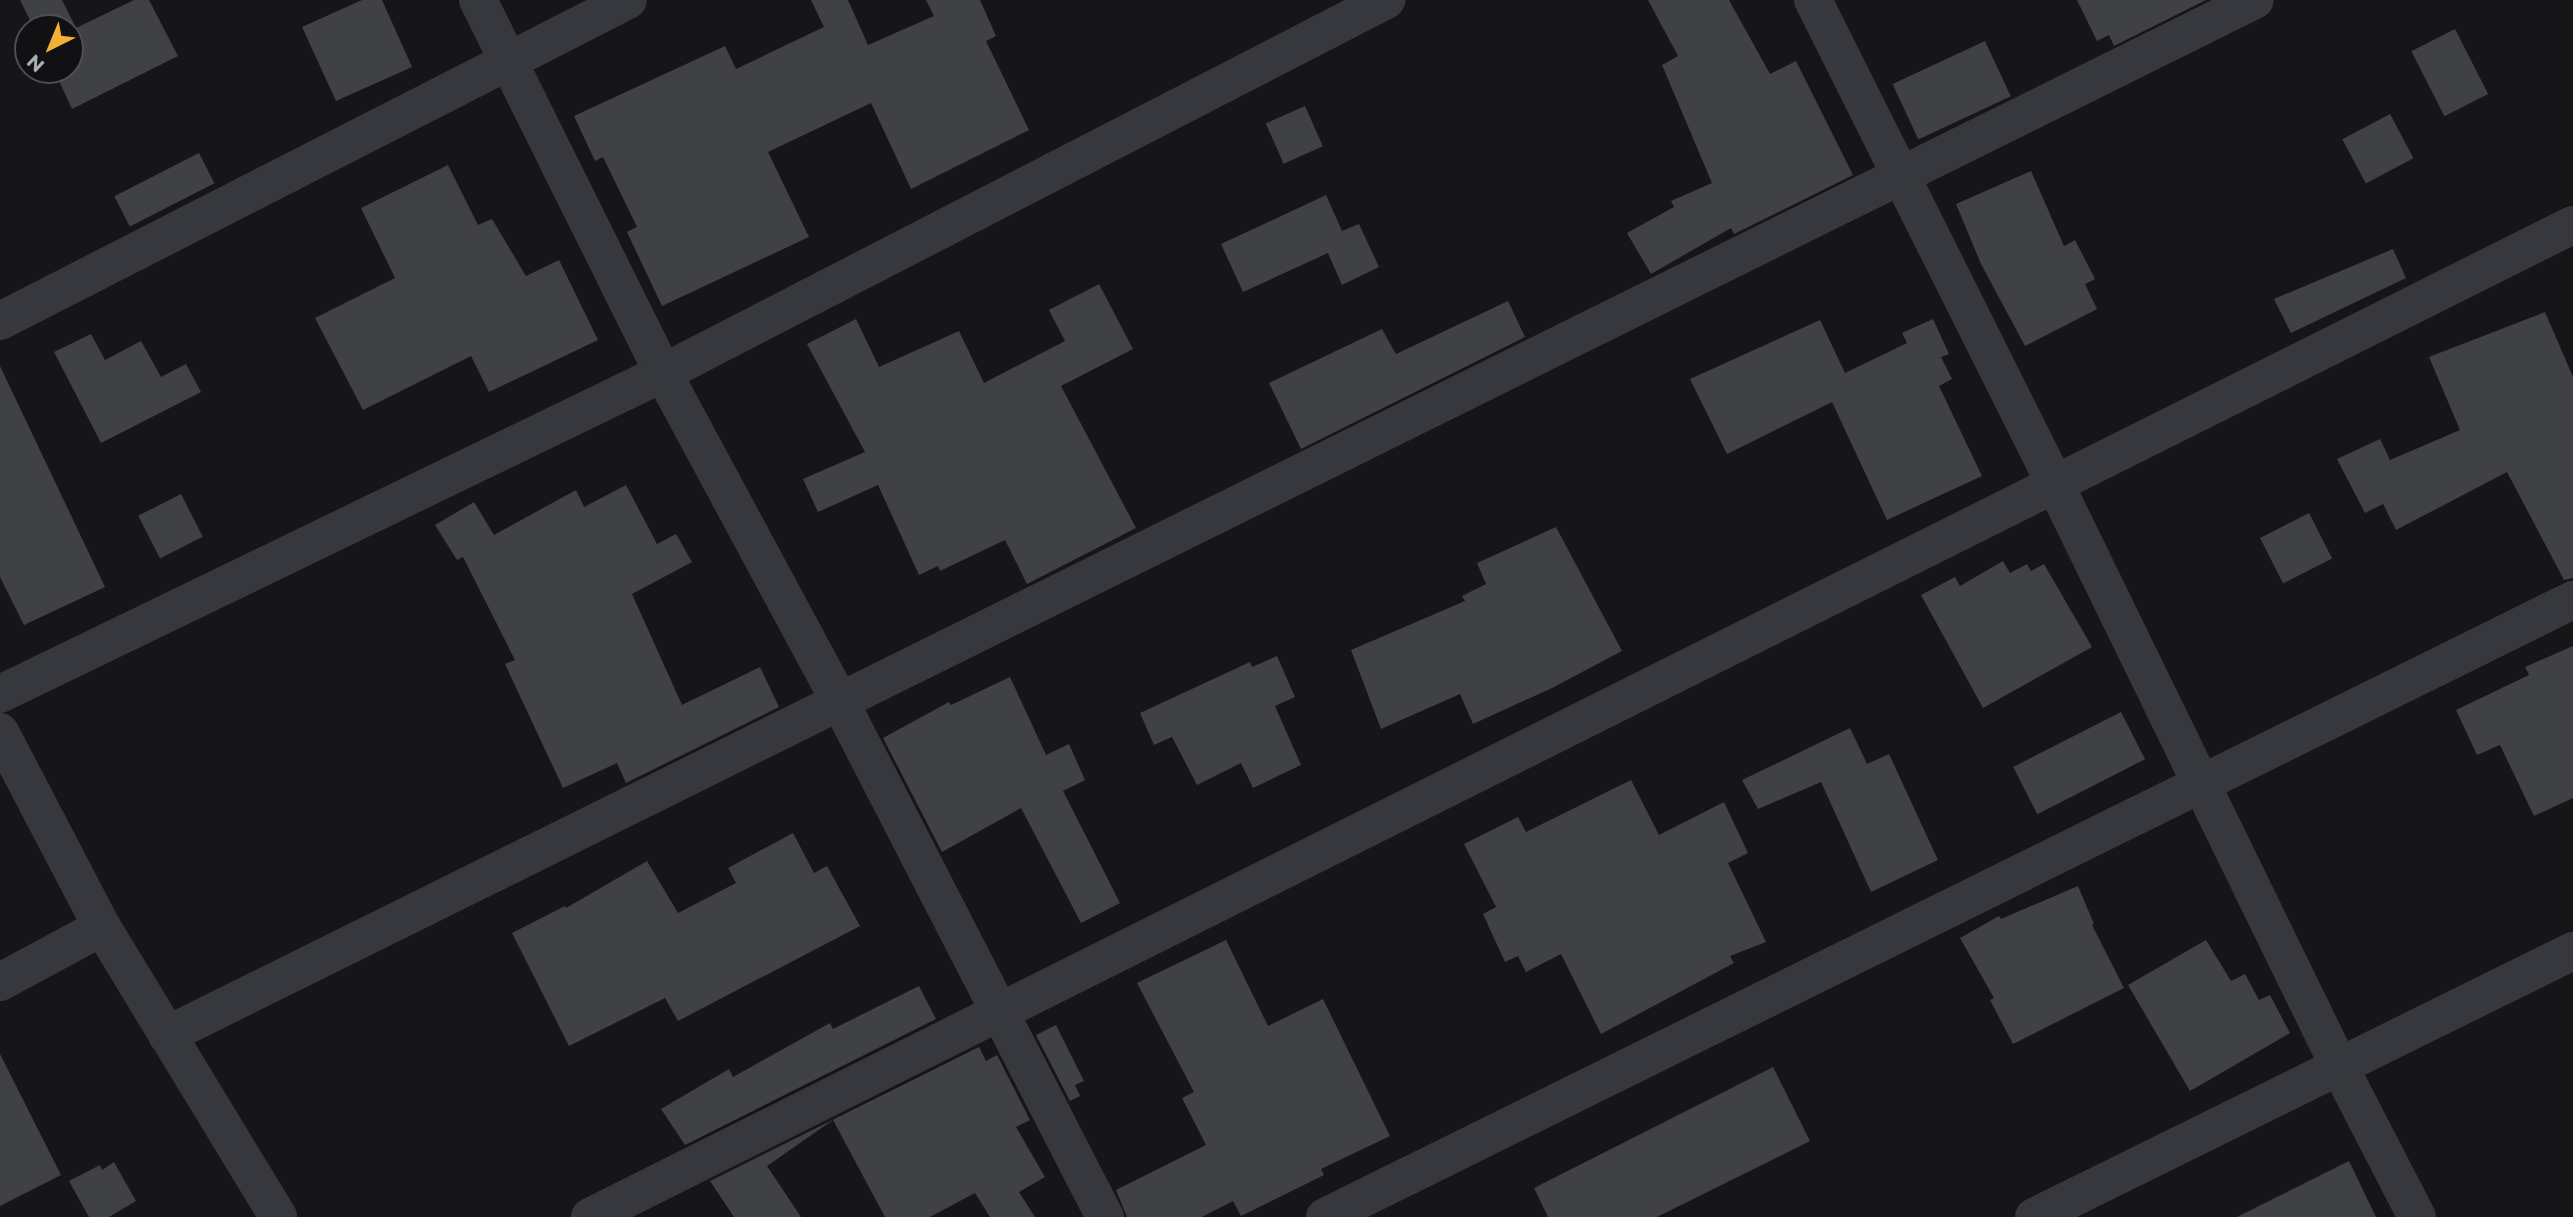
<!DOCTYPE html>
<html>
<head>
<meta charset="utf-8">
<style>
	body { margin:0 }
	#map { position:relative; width:2573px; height:1217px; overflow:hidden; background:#161618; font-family:Montserrat,sans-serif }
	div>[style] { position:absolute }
	.building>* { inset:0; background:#404145; transform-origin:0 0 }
	.minor>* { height:38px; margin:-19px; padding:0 19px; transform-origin:19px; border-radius:19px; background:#37383d }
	span { translate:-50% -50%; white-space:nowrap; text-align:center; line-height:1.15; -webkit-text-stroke:5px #111113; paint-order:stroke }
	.north { position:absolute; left:14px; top:14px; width:70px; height:70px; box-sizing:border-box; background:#111113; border:2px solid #4d4f55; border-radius:50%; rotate:223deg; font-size:19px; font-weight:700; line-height:28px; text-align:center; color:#a8adb8 }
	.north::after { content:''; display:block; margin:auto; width:24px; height:32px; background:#f2b134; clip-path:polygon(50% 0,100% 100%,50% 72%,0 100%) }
</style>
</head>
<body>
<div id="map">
	<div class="building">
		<div style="clip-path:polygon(20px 0,62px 0,76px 28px,134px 0,149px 0,178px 56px,72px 109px,54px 70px,70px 70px,70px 28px,34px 28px)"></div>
		<div style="clip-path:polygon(362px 0,382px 0,412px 67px,336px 101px,302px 27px)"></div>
		<div style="clip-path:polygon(811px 0,848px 0,868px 45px,934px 16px,926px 0,980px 0,996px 36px,986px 41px,1029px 130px,911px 189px,871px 103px,768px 152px,809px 237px,662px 306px,627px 232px,637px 227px,603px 157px,595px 161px,574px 116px,725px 46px,736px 69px,824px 27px)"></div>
		<div style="clip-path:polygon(1648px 0,1729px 0,1770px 74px,1796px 61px,1853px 175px,1734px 234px,1731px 228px,1651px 274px,1627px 233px,1674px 207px,1671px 201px,1712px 183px,1662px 65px,1678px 56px)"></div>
		<div style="clip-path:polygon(2077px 0,2206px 0,2114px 46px,2109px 35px,2097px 41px)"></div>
		<div style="left:2455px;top:29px;width:73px;height:49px;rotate:63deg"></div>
		<div style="left:1985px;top:41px;width:61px;height:102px;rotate:65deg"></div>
		<div style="left:1305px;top:106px;width:44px;height:43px;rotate:66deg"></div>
		<div style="left:2390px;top:114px;width:50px;height:54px;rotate:62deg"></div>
		<div style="left:199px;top:153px;width:34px;height:95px;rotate:63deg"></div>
		<div style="clip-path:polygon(448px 165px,478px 225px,492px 219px,526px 276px,559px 260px,598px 340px,489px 392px,471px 356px,363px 410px,315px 318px,395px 278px,361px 208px)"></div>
		<div style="clip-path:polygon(2031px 171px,2064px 246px,2075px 240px,2095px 279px,2085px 284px,2097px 309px,2025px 346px,1981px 264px,1956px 204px)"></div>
		<div style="clip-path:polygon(1326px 195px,1342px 231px,1359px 224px,1379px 267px,1342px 285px,1328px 253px,1243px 292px,1221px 244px)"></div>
		<div style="clip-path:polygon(2393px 249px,2406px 278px,2291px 333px,2274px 299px)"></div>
		<div style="clip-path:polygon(1099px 284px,1133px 349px,1061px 386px,1136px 528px,1027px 584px,1005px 540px,940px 571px,938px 566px,919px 575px,878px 485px,818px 512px,803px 479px,865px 452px,807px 344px,856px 319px,879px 367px,959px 331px,984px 383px,1065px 341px,1049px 310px)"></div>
		<div style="clip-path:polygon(1508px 301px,1525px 337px,1301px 449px,1269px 383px,1382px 329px,1396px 354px)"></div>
		<div style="clip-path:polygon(2545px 312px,2573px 377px,2573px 578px,2564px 580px,2507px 472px,2396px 530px,2383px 504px,2365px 513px,2337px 459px,2380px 439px,2390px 460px,2460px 430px,2429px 357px)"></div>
		<div style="clip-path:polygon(1933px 319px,1949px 354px,1941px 357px,1952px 379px,1939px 386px,1982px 476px,1887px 520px,1832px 402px,1727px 454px,1690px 379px,1820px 320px,1845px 373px,1907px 343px,1902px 333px)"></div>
		<div style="clip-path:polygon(91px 334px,105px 360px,141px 341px,161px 377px,186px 364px,201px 392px,101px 443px,54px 352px)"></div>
		<div style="clip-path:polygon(0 366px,105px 587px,24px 625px,0 577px)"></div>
		<div style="clip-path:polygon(626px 485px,657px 544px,676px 534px,692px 562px,632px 594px,682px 705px,760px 667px,779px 707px,626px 783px,617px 763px,563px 788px,505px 664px,515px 660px,463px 557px,457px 560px,435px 525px,474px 502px,494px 535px,576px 490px,584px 507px)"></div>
		<div style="left:181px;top:494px;width:48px;height:48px;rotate:63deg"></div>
		<div style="left:2309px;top:513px;width:51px;height:55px;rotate:63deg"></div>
		<div style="clip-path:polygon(1556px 527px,1622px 651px,1552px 688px,1473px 724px,1460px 694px,1381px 729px,1351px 650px,1465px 601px,1462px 596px,1486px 584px,1477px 563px)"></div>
		<div style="clip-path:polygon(2003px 561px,2010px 573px,2027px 564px,2031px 571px,2044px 564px,2092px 647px,1983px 708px,1921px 595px,1955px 577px,1960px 586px)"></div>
		<div style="clip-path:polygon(2573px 646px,2573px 798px,2534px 816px,2500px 745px,2477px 755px,2456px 710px,2529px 675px,2525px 667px)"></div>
		<div style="clip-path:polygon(1277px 656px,1295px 697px,1275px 706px,1301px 765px,1253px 788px,1241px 763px,1197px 785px,1172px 737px,1154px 745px,1140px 713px,1250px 662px,1252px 667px)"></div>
		<div style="clip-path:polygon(1010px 677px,1046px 755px,1069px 744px,1085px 780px,1063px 791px,1120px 903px,1081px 923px,1021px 808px,942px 852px,883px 738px,949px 702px,951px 705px)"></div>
		<div style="left:2121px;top:712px;width:53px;height:121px;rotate:63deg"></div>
		<div style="clip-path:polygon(1850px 728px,1867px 764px,1889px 754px,1938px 860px,1871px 892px,1821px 782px,1758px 809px,1742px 780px)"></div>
		<div style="clip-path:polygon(1631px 780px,1659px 835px,1724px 802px,1748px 853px,1728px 863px,1766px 942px,1730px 956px,1734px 963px,1601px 1034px,1561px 954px,1526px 972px,1518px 956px,1505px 962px,1483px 914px,1496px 907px,1464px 844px,1518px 817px,1526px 832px)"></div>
		<div style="clip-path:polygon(793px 833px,814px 873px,827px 866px,860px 926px,678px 1021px,665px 998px,569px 1046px,512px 933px,565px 906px,566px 908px,647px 861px,678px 913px,736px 883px,728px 868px)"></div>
		<div style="clip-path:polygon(2078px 886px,2094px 924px,2092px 925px,2124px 988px,2013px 1044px,1990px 1000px,1994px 998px,1960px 938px,1999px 916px,2001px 919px)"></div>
		<div style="clip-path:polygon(1226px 940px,1268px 1026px,1323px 999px,1390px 1136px,1321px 1169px,1324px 1175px,1241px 1216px,1233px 1201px,1202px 1217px,1127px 1217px,1116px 1190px,1206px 1145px,1182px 1098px,1194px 1092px,1137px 983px)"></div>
		<div style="clip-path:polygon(2206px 940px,2231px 981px,2245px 974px,2259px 1000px,2270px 995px,2290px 1033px,2190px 1091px,2128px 985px)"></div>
		<div style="clip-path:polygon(919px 986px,936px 1019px,685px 1145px,661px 1109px,729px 1069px,733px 1077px,830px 1023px,833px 1029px)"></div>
		<div style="clip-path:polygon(1056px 1025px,1084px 1081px,1075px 1085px,1080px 1096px,1070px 1101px,1036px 1035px)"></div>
		<div style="clip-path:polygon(979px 1047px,986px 1061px,997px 1055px,1030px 1120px,1016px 1127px,1045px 1177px,1019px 1192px,1035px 1217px,990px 1217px,975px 1193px,930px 1217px,885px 1217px,833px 1120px,767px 1166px,801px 1217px,734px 1217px,710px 1181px)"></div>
		<div style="clip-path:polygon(0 1054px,61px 1175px,0 1206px)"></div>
		<div style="clip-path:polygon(1773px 1067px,1810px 1141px,1657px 1217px,1548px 1217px,1534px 1188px)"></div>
		<div style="clip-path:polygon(2349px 1161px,2376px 1217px,2237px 1217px)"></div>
		<div style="clip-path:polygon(114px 1162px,136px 1201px,109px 1217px,89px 1217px,69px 1181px,100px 1165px,102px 1170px)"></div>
	</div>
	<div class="minor">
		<div style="left:478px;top:0;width:416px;rotate:63.6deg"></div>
		<div style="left:663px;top:373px;width:374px;rotate:61.7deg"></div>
		<div style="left:840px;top:702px;width:579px;rotate:62.77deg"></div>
		<div style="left:1813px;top:0;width:528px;rotate:63.43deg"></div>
		<div style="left:2049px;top:472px;width:661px;rotate:63.98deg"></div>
		<div style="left:2339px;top:1066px;width:170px;rotate:62.7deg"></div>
		<div style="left:0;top:321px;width:705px;rotate:-27.07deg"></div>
		<div style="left:0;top:694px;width:737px;rotate:-25.83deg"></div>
		<div style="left:663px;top:373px;width:814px;rotate:-27.29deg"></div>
		<div style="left:0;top:732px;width:220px;rotate:62.4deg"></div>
		<div style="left:102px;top:927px;width:339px;rotate:58.7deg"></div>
		<div style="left:0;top:982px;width:116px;rotate:-28.3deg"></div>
		<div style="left:167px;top:1035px;width:2330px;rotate:-26.37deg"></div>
		<div style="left:590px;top:1217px;width:2217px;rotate:-26.58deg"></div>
		<div style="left:1325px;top:1217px;width:1392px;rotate:-26.31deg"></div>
		<div style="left:2034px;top:1217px;width:601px;rotate:-26.27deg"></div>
	</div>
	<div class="north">N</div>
</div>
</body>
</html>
